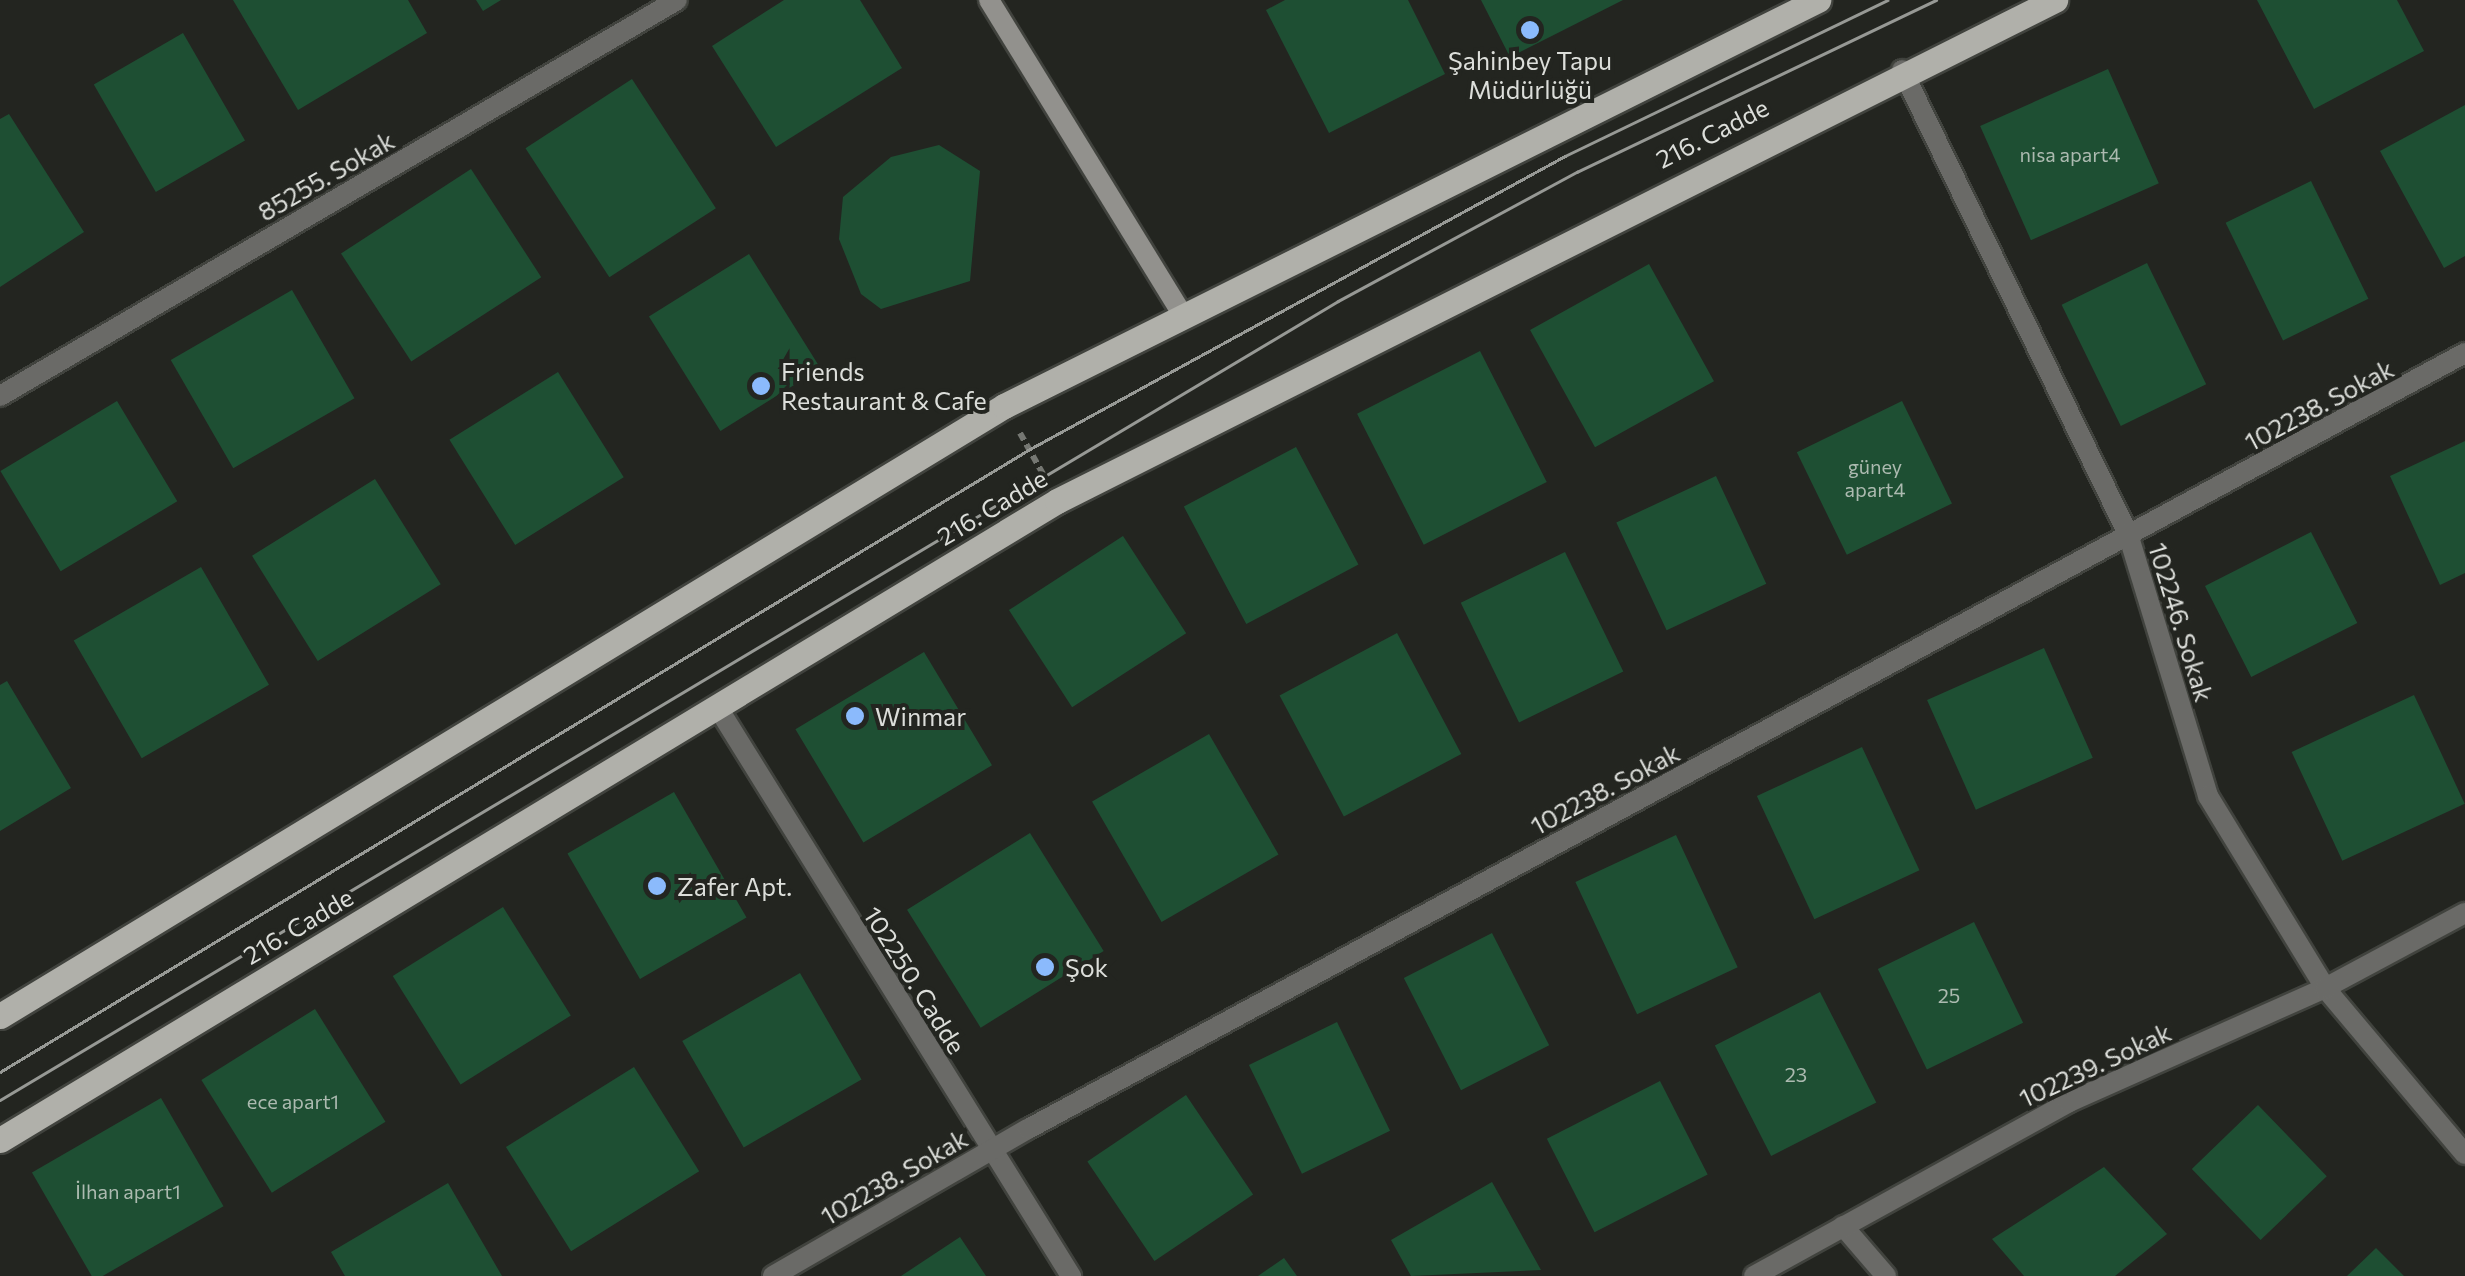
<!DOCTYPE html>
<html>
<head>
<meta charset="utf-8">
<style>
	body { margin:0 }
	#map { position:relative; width:2465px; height:1276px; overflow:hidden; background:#232520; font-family:Commissioner,sans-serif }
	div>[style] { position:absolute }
	.building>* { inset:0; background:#1e4f33; transform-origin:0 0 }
	.path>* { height:6px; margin-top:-3px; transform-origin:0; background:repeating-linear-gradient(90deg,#757772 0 8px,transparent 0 13px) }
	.roads { filter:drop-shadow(2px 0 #41433e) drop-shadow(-2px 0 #41433e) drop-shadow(0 2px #41433e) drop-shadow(0 -2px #41433e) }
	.street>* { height:20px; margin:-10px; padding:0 10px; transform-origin:10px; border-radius:10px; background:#6a6a67 }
	.secondary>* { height:20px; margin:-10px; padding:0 10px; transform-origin:10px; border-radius:10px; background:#92918d }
	.primary>* { height:25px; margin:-12.5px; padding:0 12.5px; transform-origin:12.5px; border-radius:12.5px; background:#b0b0aa }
	.tram>* { height:2.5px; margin:-1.25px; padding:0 1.25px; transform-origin:1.25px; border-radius:1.25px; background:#979995 }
	.dots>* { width:28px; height:28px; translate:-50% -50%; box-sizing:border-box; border:5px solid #232520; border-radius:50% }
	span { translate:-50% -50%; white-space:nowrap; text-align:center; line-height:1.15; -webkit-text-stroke:8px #232520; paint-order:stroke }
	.number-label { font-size:20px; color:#acbab0 }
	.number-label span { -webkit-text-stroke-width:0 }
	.poi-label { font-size:25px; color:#dcdeda }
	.left { translate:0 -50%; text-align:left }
	.street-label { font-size:25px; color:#dcdeda }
</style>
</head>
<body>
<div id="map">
	<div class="building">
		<div style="clip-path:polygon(233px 0,408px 0,427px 33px,298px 110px)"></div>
		<div style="clip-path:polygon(476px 0,501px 0,483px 11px)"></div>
		<div style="clip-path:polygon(784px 0,860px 0,902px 68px,776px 147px,712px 46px)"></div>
		<div style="clip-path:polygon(1285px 0,1408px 0,1445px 74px,1329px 133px,1266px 10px)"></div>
		<div style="clip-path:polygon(1481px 0,1623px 0,1510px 57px)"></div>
		<div style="clip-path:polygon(2257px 0,2397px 0,2424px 51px,2314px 109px)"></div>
		<div style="left:183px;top:33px;width:124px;height:103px;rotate:60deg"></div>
		<div style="left:2108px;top:69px;width:125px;height:140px;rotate:66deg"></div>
		<div style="left:632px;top:79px;width:154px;height:127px;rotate:57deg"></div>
		<div style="clip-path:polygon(2465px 105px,2465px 256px,2444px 268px,2380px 151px)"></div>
		<div style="clip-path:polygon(9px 114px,84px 232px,0 287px,0 119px)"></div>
		<div style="clip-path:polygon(939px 145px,980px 171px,970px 281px,881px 309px,861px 294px,839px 239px,843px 197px,891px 157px)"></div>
		<div style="left:471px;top:169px;width:129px;height:155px;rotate:57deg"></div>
		<div style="left:2311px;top:181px;width:131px;height:95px;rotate:64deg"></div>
		<div style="left:749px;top:254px;width:135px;height:118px;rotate:58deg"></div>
		<div style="left:2147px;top:263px;width:135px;height:95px;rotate:64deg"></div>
		<div style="left:1649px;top:264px;width:134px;height:136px;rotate:61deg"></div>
		<div style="left:292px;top:290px;width:125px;height:140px;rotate:60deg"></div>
		<div style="left:1480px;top:351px;width:147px;height:138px;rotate:63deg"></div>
		<div style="left:558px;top:372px;width:124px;height:128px;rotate:58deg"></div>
		<div style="left:117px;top:401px;width:117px;height:136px;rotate:59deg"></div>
		<div style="left:1902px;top:401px;width:114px;height:117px;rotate:64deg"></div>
		<div style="clip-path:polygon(2465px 441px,2465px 573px,2440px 585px,2390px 476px)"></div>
		<div style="left:1296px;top:447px;width:133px;height:127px;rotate:62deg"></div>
		<div style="left:1716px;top:476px;width:119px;height:110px;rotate:65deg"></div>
		<div style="left:375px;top:479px;width:124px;height:145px;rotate:58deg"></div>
		<div style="left:2311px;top:532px;width:102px;height:119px;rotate:63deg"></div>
		<div style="left:1123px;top:536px;width:116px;height:136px;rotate:57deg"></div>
		<div style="left:1565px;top:552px;width:133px;height:116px;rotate:64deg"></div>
		<div style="left:201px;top:567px;width:136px;height:147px;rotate:60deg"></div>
		<div style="left:1397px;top:633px;width:137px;height:133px;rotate:62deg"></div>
		<div style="left:2044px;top:648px;width:120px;height:128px;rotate:66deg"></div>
		<div style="left:924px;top:652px;width:132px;height:150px;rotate:59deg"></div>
		<div style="clip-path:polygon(7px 681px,71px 788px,0 831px,0 685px)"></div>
		<div style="left:2414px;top:695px;width:120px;height:135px;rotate:65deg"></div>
		<div style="left:1209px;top:734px;width:139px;height:135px;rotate:60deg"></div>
		<div style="left:1862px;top:747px;width:136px;height:116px;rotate:65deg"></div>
		<div style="left:674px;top:792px;width:145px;height:123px;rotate:60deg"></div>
		<div style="left:1030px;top:833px;width:139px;height:145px;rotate:58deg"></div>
		<div style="left:1676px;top:835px;width:146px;height:111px;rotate:65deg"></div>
		<div style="left:503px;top:907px;width:128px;height:130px;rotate:58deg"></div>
		<div style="left:1974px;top:922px;width:112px;height:107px;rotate:64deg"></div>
		<div style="left:1492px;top:933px;width:126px;height:99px;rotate:63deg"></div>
		<div style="left:800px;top:973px;width:123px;height:136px;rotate:60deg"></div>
		<div style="left:1820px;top:992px;width:124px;height:118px;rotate:63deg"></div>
		<div style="left:315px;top:1009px;width:133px;height:134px;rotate:58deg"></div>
		<div style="left:1337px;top:1022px;width:121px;height:98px;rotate:64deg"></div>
		<div style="left:634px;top:1067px;width:123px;height:151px;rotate:58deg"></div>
		<div style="left:1660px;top:1081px;width:105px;height:127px;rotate:63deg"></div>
		<div style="left:1186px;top:1095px;width:120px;height:119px;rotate:56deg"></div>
		<div style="left:161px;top:1098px;width:125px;height:149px;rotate:60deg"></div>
		<div style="left:2258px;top:1105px;width:99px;height:92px;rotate:46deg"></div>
		<div style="clip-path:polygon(2104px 1167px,2167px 1234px,2115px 1276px,2024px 1276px,1992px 1239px)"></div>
		<div style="clip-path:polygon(1492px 1182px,1541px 1270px,1411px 1276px,1391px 1240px)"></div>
		<div style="clip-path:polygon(448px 1183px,502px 1276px,345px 1276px,331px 1252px)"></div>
		<div style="clip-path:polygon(960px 1237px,986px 1276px,901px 1276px)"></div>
		<div style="clip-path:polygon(2376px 1248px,2404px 1276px,2347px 1276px)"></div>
		<div style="clip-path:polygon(1284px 1258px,1297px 1276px,1258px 1276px)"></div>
	</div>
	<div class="path">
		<div style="left:1020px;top:433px;width:47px;rotate:60.7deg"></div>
	</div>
	<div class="roads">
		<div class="street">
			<div style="left:1902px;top:70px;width:516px;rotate:64.03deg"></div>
			<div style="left:2128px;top:534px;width:274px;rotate:73deg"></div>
			<div style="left:2208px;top:796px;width:225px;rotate:58.6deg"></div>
			<div style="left:2325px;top:988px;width:217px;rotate:49.9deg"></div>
			<div style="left:0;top:396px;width:784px;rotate:-30.32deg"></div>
			<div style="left:718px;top:708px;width:669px;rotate:58.14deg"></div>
			<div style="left:1843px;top:1226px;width:66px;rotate:49.3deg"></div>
			<div style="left:773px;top:1276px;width:294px;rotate:-30deg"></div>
			<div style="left:1028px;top:1129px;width:1633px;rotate:-28.37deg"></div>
			<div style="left:1754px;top:1276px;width:360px;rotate:-28.9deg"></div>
			<div style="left:2069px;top:1102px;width:280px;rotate:-24deg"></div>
			<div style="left:2325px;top:988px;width:159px;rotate:-28.2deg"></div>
		</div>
		<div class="secondary">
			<div style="left:989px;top:0;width:365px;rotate:58.4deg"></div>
		</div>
		<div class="primary">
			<div style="left:0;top:1016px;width:1175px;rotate:-31.28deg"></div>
			<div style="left:1004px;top:406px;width:910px;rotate:-26.51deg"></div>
			<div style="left:0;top:1140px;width:1235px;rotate:-31.15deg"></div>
			<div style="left:1057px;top:501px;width:1117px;rotate:-26.66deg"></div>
		</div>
	</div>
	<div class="tram">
		<div style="left:0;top:1072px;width:1204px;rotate:-31.17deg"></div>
		<div style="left:1030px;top:449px;width:610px;rotate:-28.71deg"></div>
		<div style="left:1565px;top:156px;width:358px;rotate:-25.8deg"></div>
		<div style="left:0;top:1100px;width:1558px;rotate:-30.84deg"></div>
		<div style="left:1338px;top:301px;width:272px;rotate:-28.4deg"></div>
		<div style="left:1577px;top:172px;width:398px;rotate:-25.6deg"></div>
	</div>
	<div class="dots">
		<div style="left:1530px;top:30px;background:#8bbafc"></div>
		<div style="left:761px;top:386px;background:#8bbafc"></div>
		<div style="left:855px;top:716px;background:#8bbafc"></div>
		<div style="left:657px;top:886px;background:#8bbafc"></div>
		<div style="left:1045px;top:967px;background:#8bbafc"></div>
	</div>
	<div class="number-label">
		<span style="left:2070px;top:154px">nisa apart4</span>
		<span style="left:1875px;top:478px">güney<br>apart4</span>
		<span style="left:1949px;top:995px">25</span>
		<span style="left:1796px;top:1074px">23</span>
		<span style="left:293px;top:1101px">ece apart1</span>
		<span style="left:128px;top:1191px">İlhan apart1</span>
	</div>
	<div class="poi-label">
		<span style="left:1530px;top:75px">Şahinbey Tapu<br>Müdürlüğü</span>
		<span class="left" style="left:781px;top:386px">Friends<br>Restaurant &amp; Cafe</span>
		<span class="left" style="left:875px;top:716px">Winmar</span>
		<span class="left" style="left:677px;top:886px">Zafer Apt.</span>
		<span class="left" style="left:1065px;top:967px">Şok</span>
	</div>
	<div class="street-label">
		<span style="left:1712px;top:133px;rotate:-27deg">216. Cadde</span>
		<span style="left:326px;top:176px;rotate:-30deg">85255. Sokak</span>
		<span style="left:2319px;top:405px;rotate:-28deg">102238. Sokak</span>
		<span style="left:992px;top:507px;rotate:-31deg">216. Cadde</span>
		<span style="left:2181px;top:622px;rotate:73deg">102246. Sokak</span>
		<span style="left:1605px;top:789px;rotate:-28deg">102238. Sokak</span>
		<span style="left:298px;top:926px;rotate:-31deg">216. Cadde</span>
		<span style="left:915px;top:980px;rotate:58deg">102250. Cadde</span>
		<span style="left:2095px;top:1065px;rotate:-25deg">102239. Sokak</span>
		<span style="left:894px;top:1177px;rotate:-30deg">102238. Sokak</span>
	</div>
</div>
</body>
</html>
